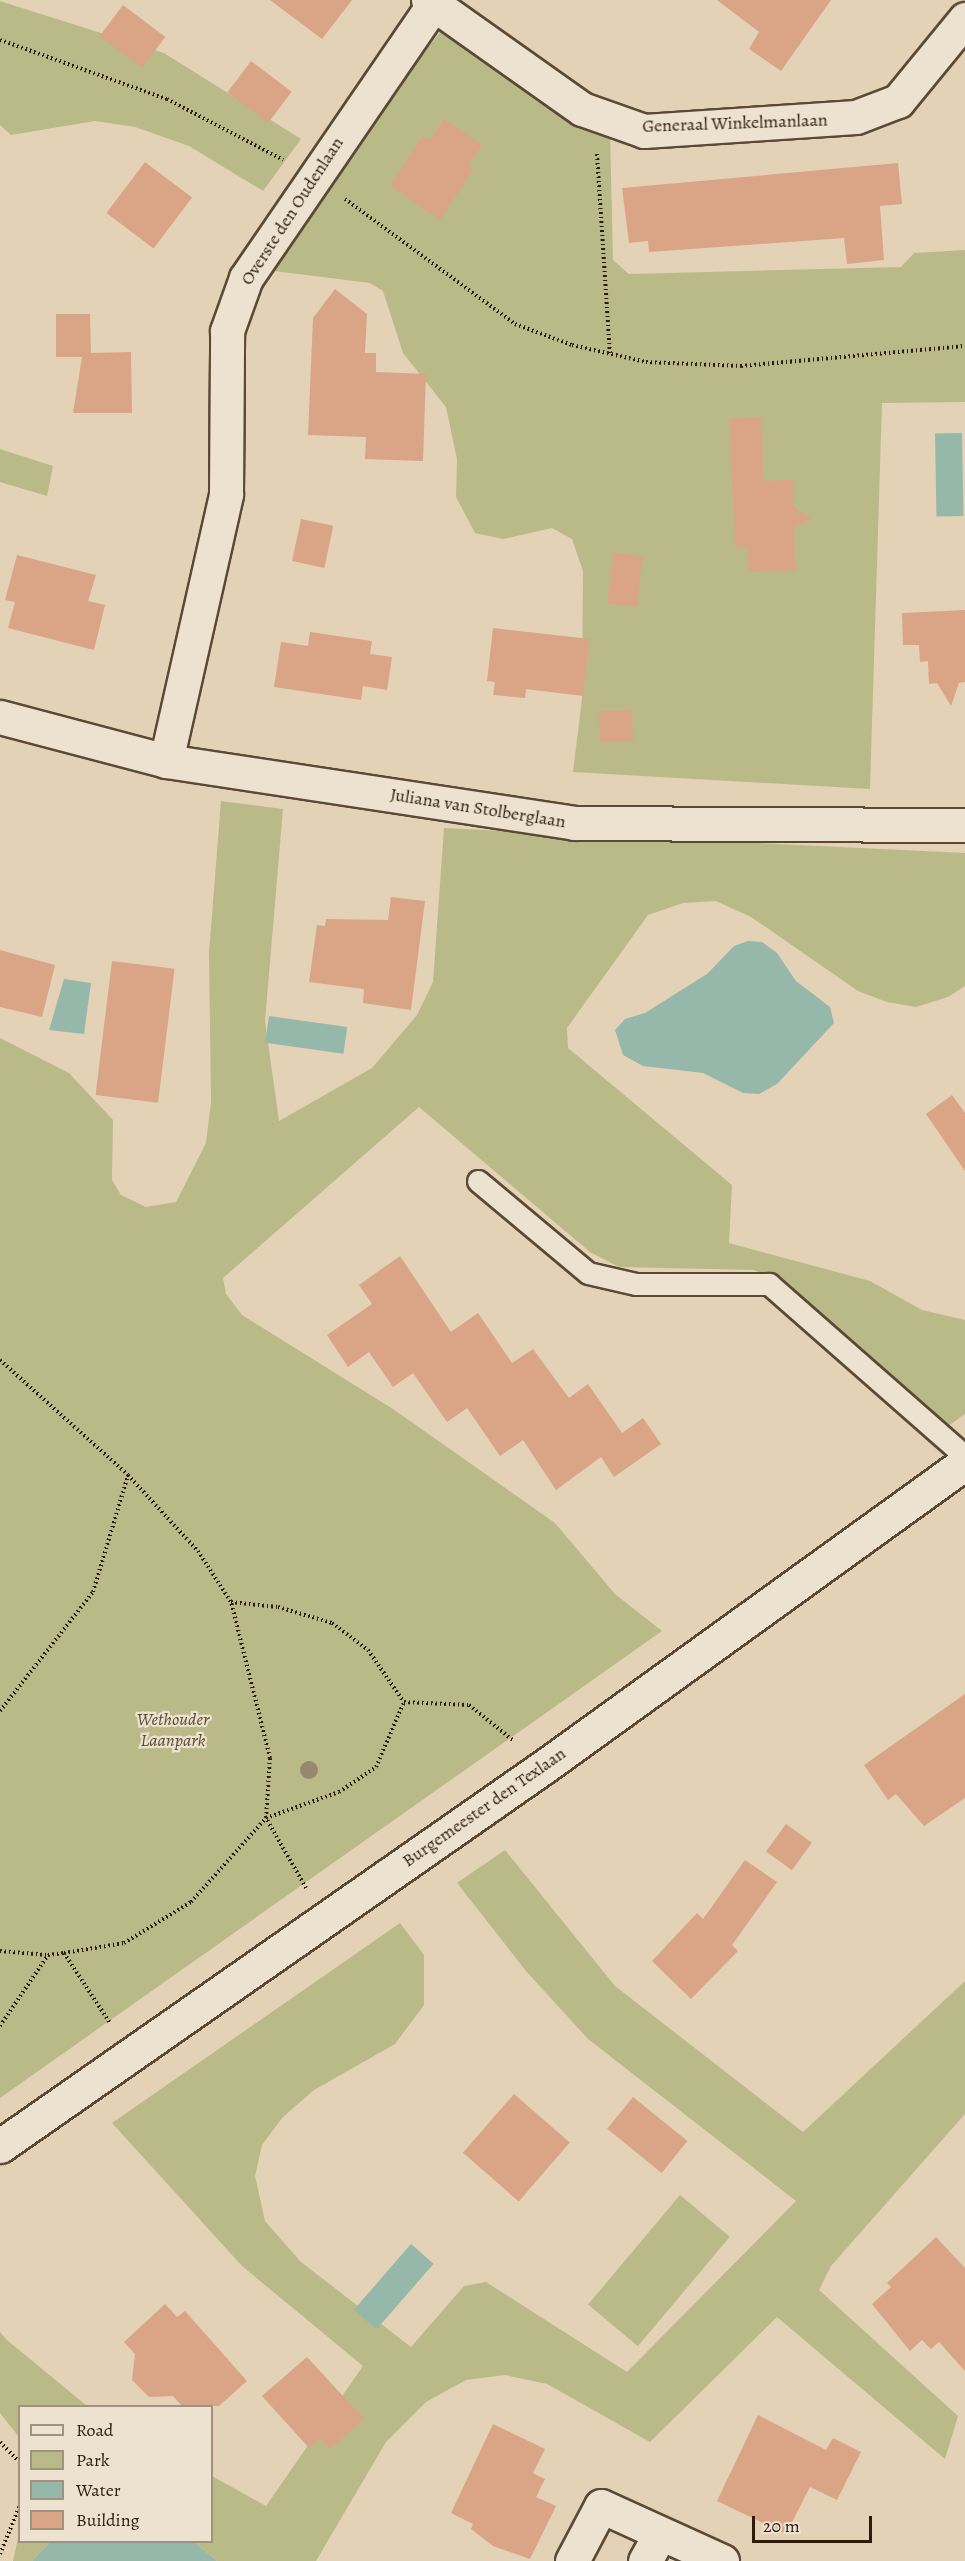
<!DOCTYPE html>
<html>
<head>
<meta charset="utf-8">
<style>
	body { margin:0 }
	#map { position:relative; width:965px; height:2561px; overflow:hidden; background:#e4d2b6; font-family:Alegreya,serif }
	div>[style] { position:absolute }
	.green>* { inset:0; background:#baba89; transform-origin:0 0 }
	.water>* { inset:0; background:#95b8ab; transform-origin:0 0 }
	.building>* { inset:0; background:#daa487; transform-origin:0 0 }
	.path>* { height:4px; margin-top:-2px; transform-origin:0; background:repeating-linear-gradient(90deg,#2d1b0b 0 1.5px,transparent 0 4.5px) }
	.roads { filter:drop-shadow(2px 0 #5b4936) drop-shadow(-2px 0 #5b4936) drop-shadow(0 2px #5b4936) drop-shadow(0 -2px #5b4936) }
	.service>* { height:21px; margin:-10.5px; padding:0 10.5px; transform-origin:10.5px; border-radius:10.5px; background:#ede2d0 }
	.minor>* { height:33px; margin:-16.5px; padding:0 16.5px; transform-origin:16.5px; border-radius:16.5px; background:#ede2d0 }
	.tertiary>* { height:33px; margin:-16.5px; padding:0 16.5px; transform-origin:16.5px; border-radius:16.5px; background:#ede2d0 }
	.trees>* { width:18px; height:18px; margin:-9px; border-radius:50%; background:#96886d }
	span { translate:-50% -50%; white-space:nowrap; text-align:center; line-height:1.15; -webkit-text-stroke:4.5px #ede2d0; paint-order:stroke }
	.street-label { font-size:18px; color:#2d1b0b }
	.park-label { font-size:18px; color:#574b31; font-style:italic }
	.legend { position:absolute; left:18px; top:2405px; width:195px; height:138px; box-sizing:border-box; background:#ede2d0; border:2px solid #a09281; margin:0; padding:8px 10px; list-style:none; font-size:18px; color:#2d1b0b }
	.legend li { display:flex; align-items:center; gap:12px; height:30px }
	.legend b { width:30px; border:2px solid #a09281 }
	.scale { position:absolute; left:752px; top:2516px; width:120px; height:27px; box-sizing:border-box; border:3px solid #2d1b0b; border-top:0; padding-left:8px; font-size:18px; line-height:21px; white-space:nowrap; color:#2d1b0b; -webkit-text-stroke:4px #ede2d0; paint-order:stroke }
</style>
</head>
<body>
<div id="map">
	<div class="green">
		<div style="clip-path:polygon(0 1px,164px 53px,301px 139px,263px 191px,189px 146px,135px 127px,95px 121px,11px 135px,0 125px)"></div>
		<div style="clip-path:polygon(442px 30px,610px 132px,613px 260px,629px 274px,901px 267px,914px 253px,965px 250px,965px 402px,882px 403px,870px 789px,573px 772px,582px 699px,583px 571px,572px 539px,552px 528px,503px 539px,475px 533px,456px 497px,457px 459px,446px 407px,403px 353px,383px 291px,370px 283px,274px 271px,385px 100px)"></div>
		<div style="clip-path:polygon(0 449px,53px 466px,47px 496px,0 482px)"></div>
		<div style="clip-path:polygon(221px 801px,283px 809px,265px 1021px,279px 1121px,372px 1068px,417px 1015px,433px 982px,444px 828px,965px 853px,965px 986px,948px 997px,916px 1007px,887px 1002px,858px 991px,751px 917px,716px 901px,683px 903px,648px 915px,567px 1028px,568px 1048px,732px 1185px,729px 1243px,870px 1281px,922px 1310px,965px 1320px,965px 1414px,937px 1434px,777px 1281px,754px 1270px,619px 1267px,590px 1252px,419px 1107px,223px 1278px,226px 1294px,242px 1315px,393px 1409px,555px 1523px,615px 1594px,662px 1631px,0 2098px,0 1038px,69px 1073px,113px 1120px,112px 1180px,121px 1195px,146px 1207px,176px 1202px,206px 1143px,211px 1102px,209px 952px)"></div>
		<div style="clip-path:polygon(505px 1850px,615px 1986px,803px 2132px,965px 1981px,965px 2114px,831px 2266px,819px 2290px,958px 2416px,945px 2459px,777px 2317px,650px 2442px,547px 2384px,505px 2375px,466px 2380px,426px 2402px,386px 2442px,316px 2561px,217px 2561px,194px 2542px,212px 2542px,212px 2476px,266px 2506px,363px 2366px,242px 2266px,112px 2123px,400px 1923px,424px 1955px,424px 2005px,395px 2044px,314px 2090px,282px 2118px,262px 2145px,255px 2176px,265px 2221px,301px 2262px,411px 2347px,464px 2286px,486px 2282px,627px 2372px,796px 2201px,588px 2039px,526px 1971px,457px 1883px)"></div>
		<div style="left:680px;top:2195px;width:65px;height:143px;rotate:40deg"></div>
		<div style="clip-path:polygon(0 2332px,7px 2340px,87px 2406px,20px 2406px,19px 2437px,0 2413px)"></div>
		<div style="clip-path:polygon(19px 2533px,20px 2542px,50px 2542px,32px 2561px,13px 2561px)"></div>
	</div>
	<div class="water">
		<div style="left:962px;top:433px;width:83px;height:27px;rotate:89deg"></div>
		<div style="clip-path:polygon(748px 941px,762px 942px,777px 953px,796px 981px,830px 1007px,834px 1023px,777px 1084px,759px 1094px,743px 1093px,703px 1073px,643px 1066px,623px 1055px,615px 1030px,625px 1019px,645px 1013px,707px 974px,734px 946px)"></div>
		<div style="clip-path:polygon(64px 979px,91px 983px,84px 1034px,49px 1030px)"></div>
		<div style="left:269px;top:1016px;width:79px;height:27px;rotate:8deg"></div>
		<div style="left:411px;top:2244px;width:30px;height:87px;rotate:41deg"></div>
		<div style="clip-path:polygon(50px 2542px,194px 2542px,217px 2561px,32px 2561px)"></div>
	</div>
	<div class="building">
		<div style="clip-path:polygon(270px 0,352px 0,322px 39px)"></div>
		<div style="clip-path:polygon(717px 0,831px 0,781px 71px,749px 49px,759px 32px)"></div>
		<div style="left:123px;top:5px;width:53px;height:39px;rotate:37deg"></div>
		<div style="left:251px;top:61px;width:51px;height:39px;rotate:37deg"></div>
		<div style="clip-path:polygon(444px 119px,482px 145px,468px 166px,474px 169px,440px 220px,390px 185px,423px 136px,430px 140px)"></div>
		<div style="left:145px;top:162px;width:59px;height:64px;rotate:37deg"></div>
		<div style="clip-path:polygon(898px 163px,902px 204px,880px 206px,884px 260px,847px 264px,844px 238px,649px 252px,648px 241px,629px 243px,622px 188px)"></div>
		<div style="clip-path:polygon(335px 289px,367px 314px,365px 353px,376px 353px,376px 372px,426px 374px,423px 461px,365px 459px,366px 437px,308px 435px,313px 318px)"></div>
		<div style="clip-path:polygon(56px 314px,90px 314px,91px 353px,131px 352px,132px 413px,73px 413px,82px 357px,56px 357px)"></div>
		<div style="clip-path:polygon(761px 417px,764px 481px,793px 480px,794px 507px,811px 518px,794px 529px,796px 570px,748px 572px,747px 546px,735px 547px,729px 419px)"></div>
		<div style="left:301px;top:519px;width:33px;height:43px;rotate:12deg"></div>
		<div style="left:613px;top:553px;width:30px;height:51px;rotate:6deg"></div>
		<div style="clip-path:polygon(17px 555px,96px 575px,88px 601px,105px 605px,94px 650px,8px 628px,15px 602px,5px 600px)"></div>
		<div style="clip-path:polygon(965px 610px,965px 682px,959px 683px,951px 706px,937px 683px,929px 684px,928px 661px,920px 662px,919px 645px,903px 645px,902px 613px)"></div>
		<div style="clip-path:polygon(493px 628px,590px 639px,583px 696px,526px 689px,525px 698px,493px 695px,495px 682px,487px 681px)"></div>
		<div style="clip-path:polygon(310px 632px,372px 641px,370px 654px,392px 657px,387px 690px,363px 686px,361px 700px,274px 687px,281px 642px,308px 646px)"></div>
		<div style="left:632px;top:710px;width:31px;height:33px;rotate:88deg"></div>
		<div style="clip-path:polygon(391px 897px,425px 901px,411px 1010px,363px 1003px,364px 989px,309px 982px,317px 925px,325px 926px,326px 919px,388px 920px)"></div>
		<div style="clip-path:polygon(0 950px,55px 965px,42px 1017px,0 1007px)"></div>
		<div style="left:112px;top:961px;width:63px;height:135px;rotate:7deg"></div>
		<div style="clip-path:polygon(952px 1095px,965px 1113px,965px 1171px,926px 1114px)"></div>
		<div style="clip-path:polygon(400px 1256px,451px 1332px,478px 1313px,512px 1363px,533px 1349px,569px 1398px,588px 1384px,622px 1433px,643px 1418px,661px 1444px,614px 1477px,601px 1457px,556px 1490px,523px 1440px,500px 1456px,467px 1408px,447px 1422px,413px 1373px,393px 1387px,369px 1352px,348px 1367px,327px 1335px,372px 1304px,359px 1285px)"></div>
		<div style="clip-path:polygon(965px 1694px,965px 1798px,924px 1826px,896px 1794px,888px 1800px,864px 1765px)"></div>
		<div style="left:786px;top:1824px;width:32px;height:34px;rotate:36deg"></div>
		<div style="clip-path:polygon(745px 1860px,777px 1882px,732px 1945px,738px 1951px,691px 1999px,652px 1961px,697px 1913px,703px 1919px)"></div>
		<div style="left:514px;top:2094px;width:74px;height:78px;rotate:41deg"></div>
		<div style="left:633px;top:2097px;width:70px;height:41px;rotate:39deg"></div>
		<div style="clip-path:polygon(936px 2237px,965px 2268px,965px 2371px,939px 2342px,931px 2349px,922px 2340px,910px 2351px,872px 2304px,891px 2287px,887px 2283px)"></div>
		<div style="clip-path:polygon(165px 2304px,177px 2317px,185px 2311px,247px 2381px,219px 2406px,182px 2406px,173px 2396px,149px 2397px,132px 2380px,135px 2354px,124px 2342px)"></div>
		<div style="clip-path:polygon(307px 2357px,364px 2419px,330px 2449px,320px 2439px,309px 2448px,262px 2396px)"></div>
		<div style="clip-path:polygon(758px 2415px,826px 2450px,833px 2438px,861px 2452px,837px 2500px,810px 2487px,786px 2534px,717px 2501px)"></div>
		<div style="clip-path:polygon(493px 2424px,545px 2449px,533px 2473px,545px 2479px,536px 2497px,556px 2506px,530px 2559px,493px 2546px,471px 2529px,473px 2524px,451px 2513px)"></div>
	</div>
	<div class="path">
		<div style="left:0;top:40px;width:177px;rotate:19.5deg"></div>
		<div style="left:167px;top:99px;width:131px;rotate:27.7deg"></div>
		<div style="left:597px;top:154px;width:200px;rotate:86.3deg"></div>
		<div style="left:345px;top:199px;width:211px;rotate:36.3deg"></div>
		<div style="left:515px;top:324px;width:61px;rotate:20.2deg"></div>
		<div style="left:572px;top:345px;width:76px;rotate:12.9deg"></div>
		<div style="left:646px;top:362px;width:95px;rotate:2.4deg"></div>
		<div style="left:741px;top:366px;width:225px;rotate:-5.1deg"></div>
		<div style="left:0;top:1360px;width:172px;rotate:41.9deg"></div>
		<div style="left:128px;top:1475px;width:103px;rotate:47.4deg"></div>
		<div style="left:198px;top:1551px;width:61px;rotate:57.1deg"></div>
		<div style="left:231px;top:1602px;width:47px;rotate:6.1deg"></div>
		<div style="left:278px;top:1607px;width:56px;rotate:16.5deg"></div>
		<div style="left:332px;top:1623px;width:45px;rotate:36.9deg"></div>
		<div style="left:368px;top:1650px;width:63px;rotate:55.3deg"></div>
		<div style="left:404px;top:1702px;width:65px;rotate:2.6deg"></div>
		<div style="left:469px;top:1705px;width:58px;rotate:38.7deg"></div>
		<div style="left:0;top:1711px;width:151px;rotate:-52deg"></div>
		<div style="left:93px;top:1592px;width:122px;rotate:-73.3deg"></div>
		<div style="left:306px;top:1888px;width:81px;rotate:-119.7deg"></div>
		<div style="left:266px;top:1818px;width:77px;rotate:-19.6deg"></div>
		<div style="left:339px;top:1792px;width:45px;rotate:-34deg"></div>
		<div style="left:376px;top:1767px;width:71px;rotate:-66.7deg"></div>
		<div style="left:0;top:1951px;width:47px;rotate:4.9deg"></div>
		<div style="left:64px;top:1953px;width:61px;rotate:-9.5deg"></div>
		<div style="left:124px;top:1943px;width:79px;rotate:-31.5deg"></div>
		<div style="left:191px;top:1902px;width:113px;rotate:-48.2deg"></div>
		<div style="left:266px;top:1818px;width:60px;rotate:-86.2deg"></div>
		<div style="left:270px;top:1758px;width:161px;rotate:-104deg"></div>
		<div style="left:0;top:2026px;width:86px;rotate:-55.9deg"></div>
		<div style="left:48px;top:1955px;width:16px;rotate:-7deg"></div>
		<div style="left:64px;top:1953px;width:84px;rotate:56.7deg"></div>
		<div style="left:0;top:2442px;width:29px;rotate:46deg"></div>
		<div style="left:0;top:2554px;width:53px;rotate:-67.8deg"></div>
	</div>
	<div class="roads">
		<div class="service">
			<div style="left:478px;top:1181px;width:143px;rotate:39.9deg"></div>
			<div style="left:588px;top:1273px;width:49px;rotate:12.9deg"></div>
			<div style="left:636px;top:1284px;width:133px"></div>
			<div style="left:769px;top:1284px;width:261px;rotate:41.3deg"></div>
		</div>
		<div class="minor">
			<div style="left:428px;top:0;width:189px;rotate:35.3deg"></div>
			<div style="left:582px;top:109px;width:66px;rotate:19.5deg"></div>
			<div style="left:644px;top:131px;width:212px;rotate:-3.8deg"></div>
			<div style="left:856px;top:117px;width:45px;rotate:-20.9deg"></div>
			<div style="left:898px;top:101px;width:106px;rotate:-50.7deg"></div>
			<div style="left:0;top:717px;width:172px;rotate:14.8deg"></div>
			<div style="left:166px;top:761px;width:413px;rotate:8.6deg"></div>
			<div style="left:574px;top:823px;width:391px;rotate:0.3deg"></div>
			<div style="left:166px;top:761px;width:274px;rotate:-77.3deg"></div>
			<div style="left:226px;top:494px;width:163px;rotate:-89.6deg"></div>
			<div style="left:227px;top:331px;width:56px;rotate:-70.3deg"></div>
			<div style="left:246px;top:278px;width:337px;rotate:-55.6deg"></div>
			<div style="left:572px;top:2561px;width:62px;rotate:-62.2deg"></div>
			<div style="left:601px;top:2506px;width:133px;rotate:24.4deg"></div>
			<div style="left:645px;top:2561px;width:31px;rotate:-61deg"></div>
		</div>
		<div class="tertiary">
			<div style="left:0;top:2146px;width:664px;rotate:-34.89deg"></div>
			<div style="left:545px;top:1766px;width:518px;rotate:-35.81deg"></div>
		</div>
	</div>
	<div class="trees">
		<div style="left:309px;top:1770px"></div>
	</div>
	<div class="street-label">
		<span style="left:735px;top:123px;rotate:-2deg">Generaal Winkelmanlaan</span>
		<span style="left:292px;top:211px;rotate:-57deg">Overste den Oudenlaan</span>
		<span style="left:478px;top:808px;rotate:9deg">Juliana van Stolberglaan</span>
		<span style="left:484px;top:1807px;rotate:-35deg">Burgemeester den Texlaan</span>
	</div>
	<div class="park-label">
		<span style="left:173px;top:1730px">Wethouder<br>Laanpark</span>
	</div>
	<ul class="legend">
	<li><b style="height:8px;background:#ede2d0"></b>Road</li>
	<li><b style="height:16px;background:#baba89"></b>Park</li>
	<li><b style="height:16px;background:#95b8ab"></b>Water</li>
	<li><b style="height:16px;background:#daa487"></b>Building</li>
	</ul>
	<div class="scale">20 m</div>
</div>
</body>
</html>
